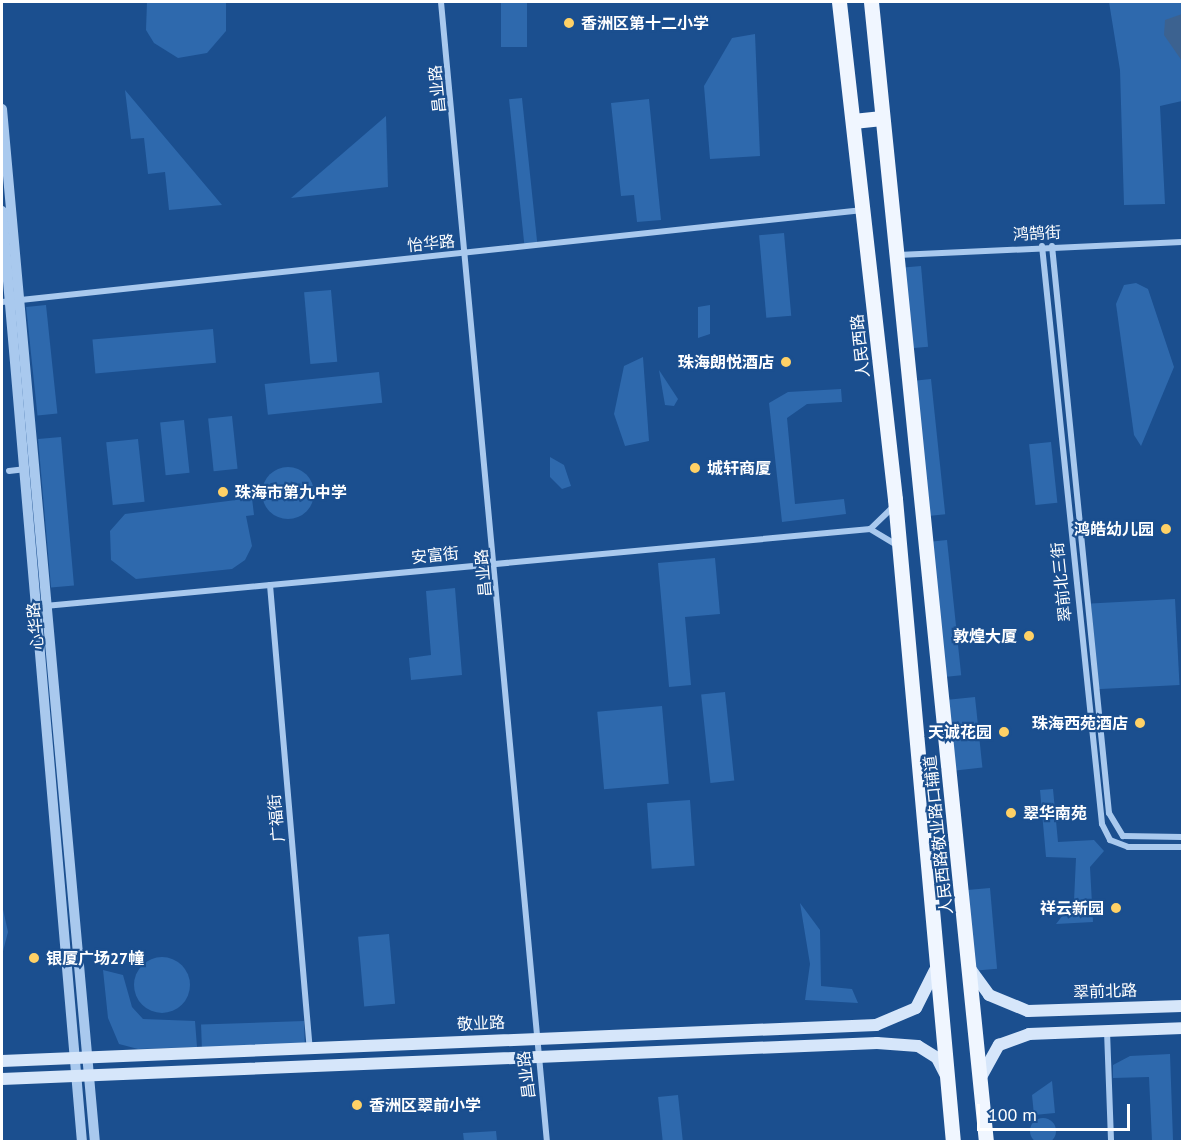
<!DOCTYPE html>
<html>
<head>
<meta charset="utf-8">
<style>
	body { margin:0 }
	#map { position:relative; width:1184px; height:1143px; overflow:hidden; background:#1b4f8f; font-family:"PT Sans","Noto Sans SC",sans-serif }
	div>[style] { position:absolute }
	.green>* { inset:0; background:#2e69ad; transform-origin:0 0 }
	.round { border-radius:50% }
	.water>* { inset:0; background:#3c6290 }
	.minor>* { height:6px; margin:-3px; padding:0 3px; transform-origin:3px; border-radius:3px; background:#a9c9ee }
	.tertiary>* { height:10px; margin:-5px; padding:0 5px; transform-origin:5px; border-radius:5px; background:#a9c9ee }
	.secondary>* { height:12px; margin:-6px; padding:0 6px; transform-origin:6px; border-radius:6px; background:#d6e6fa }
	.primary>* { height:15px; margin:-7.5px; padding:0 7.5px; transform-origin:7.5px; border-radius:7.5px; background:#f0f6ff }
	.dots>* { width:16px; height:16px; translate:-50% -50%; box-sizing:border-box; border:3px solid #1b4f8f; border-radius:50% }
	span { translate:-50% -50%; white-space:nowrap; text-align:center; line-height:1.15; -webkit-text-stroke:4.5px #1b4f8f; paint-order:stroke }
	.poi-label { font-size:16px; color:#fff; font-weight:700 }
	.left { translate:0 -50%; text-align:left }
	.right { translate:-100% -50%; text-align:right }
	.street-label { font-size:16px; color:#fff }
	.frame { position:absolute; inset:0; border:3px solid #fff; pointer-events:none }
	.scale { position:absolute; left:977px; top:1104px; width:153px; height:27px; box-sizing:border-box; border:3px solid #fff; border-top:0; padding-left:8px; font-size:18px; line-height:21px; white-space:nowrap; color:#fff; -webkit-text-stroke:4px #1b4f8f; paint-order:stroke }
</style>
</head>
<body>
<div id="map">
	<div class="green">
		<div style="clip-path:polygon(147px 2px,226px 2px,226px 31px,207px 53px,178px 58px,154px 43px,146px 30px)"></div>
		<div style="left:501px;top:2px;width:26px;height:45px"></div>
		<div style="clip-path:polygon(1109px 2px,1182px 2px,1182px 101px,1160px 106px,1165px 204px,1124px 205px,1120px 70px)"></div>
		<div style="clip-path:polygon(755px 34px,760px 156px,710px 159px,704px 86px,732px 38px)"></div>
		<div style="clip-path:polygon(125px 90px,222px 205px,169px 210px,165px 172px,148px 174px,144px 138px,131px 139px)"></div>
		<div style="left:522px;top:98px;width:145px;height:13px;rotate:84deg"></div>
		<div style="clip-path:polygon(649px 99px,661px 220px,637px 222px,634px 195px,621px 196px,611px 103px)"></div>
		<div style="clip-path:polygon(386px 116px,388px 187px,291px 198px)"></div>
		<div style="left:784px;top:233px;width:83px;height:25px;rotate:85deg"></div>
		<div style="left:921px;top:266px;width:81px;height:17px;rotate:85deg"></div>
		<div style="clip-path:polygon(1136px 283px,1148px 289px,1174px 367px,1141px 446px,1134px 435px,1116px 304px,1124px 285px)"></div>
		<div style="left:331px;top:290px;width:72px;height:27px;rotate:85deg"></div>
		<div style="left:46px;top:305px;width:109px;height:20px;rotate:84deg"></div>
		<div style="clip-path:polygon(710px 305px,710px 334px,698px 338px,698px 307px)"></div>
		<div style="left:213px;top:329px;width:34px;height:121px;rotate:85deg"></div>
		<div style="clip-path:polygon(643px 357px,649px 441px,625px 446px,614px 414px,624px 366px)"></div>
		<div style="clip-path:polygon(659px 370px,678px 399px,674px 406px,665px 405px)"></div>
		<div style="left:379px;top:372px;width:31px;height:115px;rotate:84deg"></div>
		<div style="left:931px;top:379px;width:136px;height:17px;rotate:84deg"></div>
		<div style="clip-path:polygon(841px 389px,842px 402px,807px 404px,787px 418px,795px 504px,844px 499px,846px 514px,782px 522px,769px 403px,788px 392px)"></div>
		<div style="left:232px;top:416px;width:53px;height:24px;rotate:84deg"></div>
		<div style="left:184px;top:420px;width:53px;height:24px;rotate:84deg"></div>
		<div style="left:61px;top:437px;width:149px;height:23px;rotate:85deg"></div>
		<div style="left:138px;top:439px;width:63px;height:32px;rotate:84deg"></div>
		<div style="left:1051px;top:442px;width:61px;height:22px;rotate:84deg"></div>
		<div style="clip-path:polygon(550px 457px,564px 465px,571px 486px,562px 489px,550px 477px)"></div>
		<div class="round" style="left:262px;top:467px;width:52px;height:52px"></div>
		<div style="clip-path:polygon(252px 498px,254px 515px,246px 516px,252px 546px,245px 560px,232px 569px,136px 579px,111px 560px,110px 531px,125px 514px)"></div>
		<div style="left:947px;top:540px;width:136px;height:17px;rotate:84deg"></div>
		<div style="clip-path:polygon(715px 558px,720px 614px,685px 617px,691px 685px,669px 687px,658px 563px)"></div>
		<div style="clip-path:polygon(455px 588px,462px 675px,411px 680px,409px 658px,431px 655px,426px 591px)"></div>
		<div style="left:1175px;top:599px;width:86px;height:84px;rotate:87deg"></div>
		<div style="left:725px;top:692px;width:89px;height:24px;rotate:84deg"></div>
		<div style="left:975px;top:697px;width:71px;height:27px;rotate:84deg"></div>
		<div style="left:662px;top:706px;width:78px;height:65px;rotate:85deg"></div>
		<div style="clip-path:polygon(1053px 789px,1058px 842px,1094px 840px,1104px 851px,1090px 867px,1093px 922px,1056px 924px,1074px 901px,1076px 858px,1046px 857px,1040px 790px)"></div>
		<div style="left:690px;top:800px;width:66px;height:43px;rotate:86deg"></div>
		<div style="left:990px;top:888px;width:81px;height:23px;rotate:85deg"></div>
		<div style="clip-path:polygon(800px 903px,820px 930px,821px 986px,852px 989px,858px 1003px,805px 1000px,810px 964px)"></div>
		<div style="clip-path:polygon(2px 905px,8px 932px,2px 955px)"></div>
		<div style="left:389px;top:934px;width:70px;height:31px;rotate:85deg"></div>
		<div class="round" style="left:134px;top:957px;width:56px;height:56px"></div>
		<div style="clip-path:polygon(103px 970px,123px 975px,132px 1007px,143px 1019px,195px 1021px,197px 1047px,138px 1049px,119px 1044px,108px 1018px)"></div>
		<div style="left:304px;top:1021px;width:24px;height:103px;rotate:88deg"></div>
		<div style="clip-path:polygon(1170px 1054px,1173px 1140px,1152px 1141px,1149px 1077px,1113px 1078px,1113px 1065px,1130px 1056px)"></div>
		<div style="clip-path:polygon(1052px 1081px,1055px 1113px,1034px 1115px,1032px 1095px)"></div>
		<div style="left:678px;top:1095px;width:46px;height:20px;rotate:84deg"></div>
		<div class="round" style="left:1030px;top:1118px;width:26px;height:26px"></div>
		<div style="clip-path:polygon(496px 1131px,497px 1141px,464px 1141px,463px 1133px)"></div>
	</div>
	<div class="water">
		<div style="clip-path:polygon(1182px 14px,1182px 61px,1164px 35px,1165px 20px)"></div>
	</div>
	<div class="minor">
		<div style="left:441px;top:2px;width:1145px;rotate:84.69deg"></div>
		<div style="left:1042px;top:246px;width:581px;rotate:84.07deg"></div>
		<div style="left:1102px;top:824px;width:18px;rotate:63deg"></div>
		<div style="left:1110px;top:840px;width:19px;rotate:21deg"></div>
		<div style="left:1128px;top:847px;width:54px"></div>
		<div style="left:1052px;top:246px;width:570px;rotate:84.26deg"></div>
		<div style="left:1109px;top:813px;width:27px;rotate:59deg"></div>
		<div style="left:1123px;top:836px;width:59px;rotate:1deg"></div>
		<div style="left:898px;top:255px;width:284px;rotate:-2.6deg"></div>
		<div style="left:2px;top:302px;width:866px;rotate:-6.1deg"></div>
		<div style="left:9px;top:471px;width:17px;rotate:-7deg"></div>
		<div style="left:892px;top:508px;width:30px;rotate:136deg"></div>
		<div style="left:870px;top:529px;width:29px;rotate:31deg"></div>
		<div style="left:270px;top:585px;width:465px;rotate:85.1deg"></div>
		<div style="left:45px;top:606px;width:829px;rotate:-5.33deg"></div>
		<div style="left:1107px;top:1031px;width:111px;rotate:87.9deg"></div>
	</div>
	<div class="tertiary">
		<div style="left:2px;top:109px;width:1037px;rotate:84.86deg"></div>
		<div style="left:2px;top:211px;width:934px;rotate:85.09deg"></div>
	</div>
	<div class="secondary">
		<div style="left:971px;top:970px;width:31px;rotate:54deg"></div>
		<div style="left:989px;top:995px;width:42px;rotate:22.3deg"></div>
		<div style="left:1028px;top:1011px;width:154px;rotate:-1.9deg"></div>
		<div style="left:2px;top:1061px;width:875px;rotate:-2.36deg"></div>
		<div style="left:876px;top:1025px;width:43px;rotate:-23deg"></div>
		<div style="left:916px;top:1008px;width:42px;rotate:-63.4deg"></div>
		<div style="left:981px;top:1077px;width:37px;rotate:-61deg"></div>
		<div style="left:999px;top:1045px;width:32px;rotate:-20deg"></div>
		<div style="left:1029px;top:1034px;width:153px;rotate:-2.2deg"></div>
		<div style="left:2px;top:1079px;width:876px;rotate:-2.36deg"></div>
		<div style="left:877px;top:1043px;width:41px;rotate:4.2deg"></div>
		<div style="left:918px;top:1046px;width:22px;rotate:32deg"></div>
		<div style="left:937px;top:1058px;width:18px;rotate:63deg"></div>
	</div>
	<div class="primary">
		<div style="left:839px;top:2px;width:500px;rotate:83.57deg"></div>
		<div style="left:895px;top:499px;width:646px;rotate:84.85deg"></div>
		<div style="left:871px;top:2px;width:1146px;rotate:84.24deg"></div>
		<div style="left:853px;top:121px;width:29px;rotate:-6deg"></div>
	</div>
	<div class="dots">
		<div style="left:569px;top:23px;background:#ffd166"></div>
		<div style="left:786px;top:362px;background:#ffd166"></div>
		<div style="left:695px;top:468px;background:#ffd166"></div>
		<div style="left:223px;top:492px;background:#ffd166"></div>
		<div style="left:1166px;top:529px;background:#ffd166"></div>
		<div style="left:1029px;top:636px;background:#ffd166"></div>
		<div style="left:1140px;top:723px;background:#ffd166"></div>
		<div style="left:1004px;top:732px;background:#ffd166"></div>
		<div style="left:1011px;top:813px;background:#ffd166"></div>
		<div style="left:1116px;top:908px;background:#ffd166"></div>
		<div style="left:34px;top:958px;background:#ffd166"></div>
		<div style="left:357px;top:1105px;background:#ffd166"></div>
	</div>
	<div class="poi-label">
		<span class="left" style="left:581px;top:23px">香洲区第十二小学</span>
		<span class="right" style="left:774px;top:362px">珠海朗悦酒店</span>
		<span class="left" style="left:707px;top:468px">城轩商厦</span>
		<span class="left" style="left:235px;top:492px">珠海市第九中学</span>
		<span class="right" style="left:1154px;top:529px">鸿皓幼儿园</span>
		<span class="right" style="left:1017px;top:636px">敦煌大厦</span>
		<span class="right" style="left:1128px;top:723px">珠海西苑酒店</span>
		<span class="right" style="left:992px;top:732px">天诚花园</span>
		<span class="left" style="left:1023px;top:813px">翠华南苑</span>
		<span class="right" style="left:1104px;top:908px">祥云新园</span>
		<span class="left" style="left:46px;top:958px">银厦广场27幢</span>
		<span class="left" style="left:369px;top:1105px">香洲区翠前小学</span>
	</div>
	<div class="street-label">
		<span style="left:437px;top:89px;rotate:-96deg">昌业路</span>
		<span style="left:1037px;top:233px;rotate:-3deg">鸿鹄街</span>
		<span style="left:431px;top:243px;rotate:-6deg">怡华路</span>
		<span style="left:860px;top:346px;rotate:-96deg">人民西路</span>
		<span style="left:435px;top:555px;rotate:-6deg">安富街</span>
		<span style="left:483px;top:573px;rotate:-95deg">昌业路</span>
		<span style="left:1061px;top:582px;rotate:-96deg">翠前北三街</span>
		<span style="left:35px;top:626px;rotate:-95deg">心华路</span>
		<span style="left:276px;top:818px;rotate:-95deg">广福街</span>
		<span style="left:938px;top:835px;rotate:-96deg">人民西路敬业路口辅道</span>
		<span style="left:1105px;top:991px;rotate:-2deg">翠前北路</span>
		<span style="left:481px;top:1023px;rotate:-3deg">敬业路</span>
		<span style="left:526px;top:1075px;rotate:-97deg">昌业路</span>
	</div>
	<div class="frame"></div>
	<div class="scale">100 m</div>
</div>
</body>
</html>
